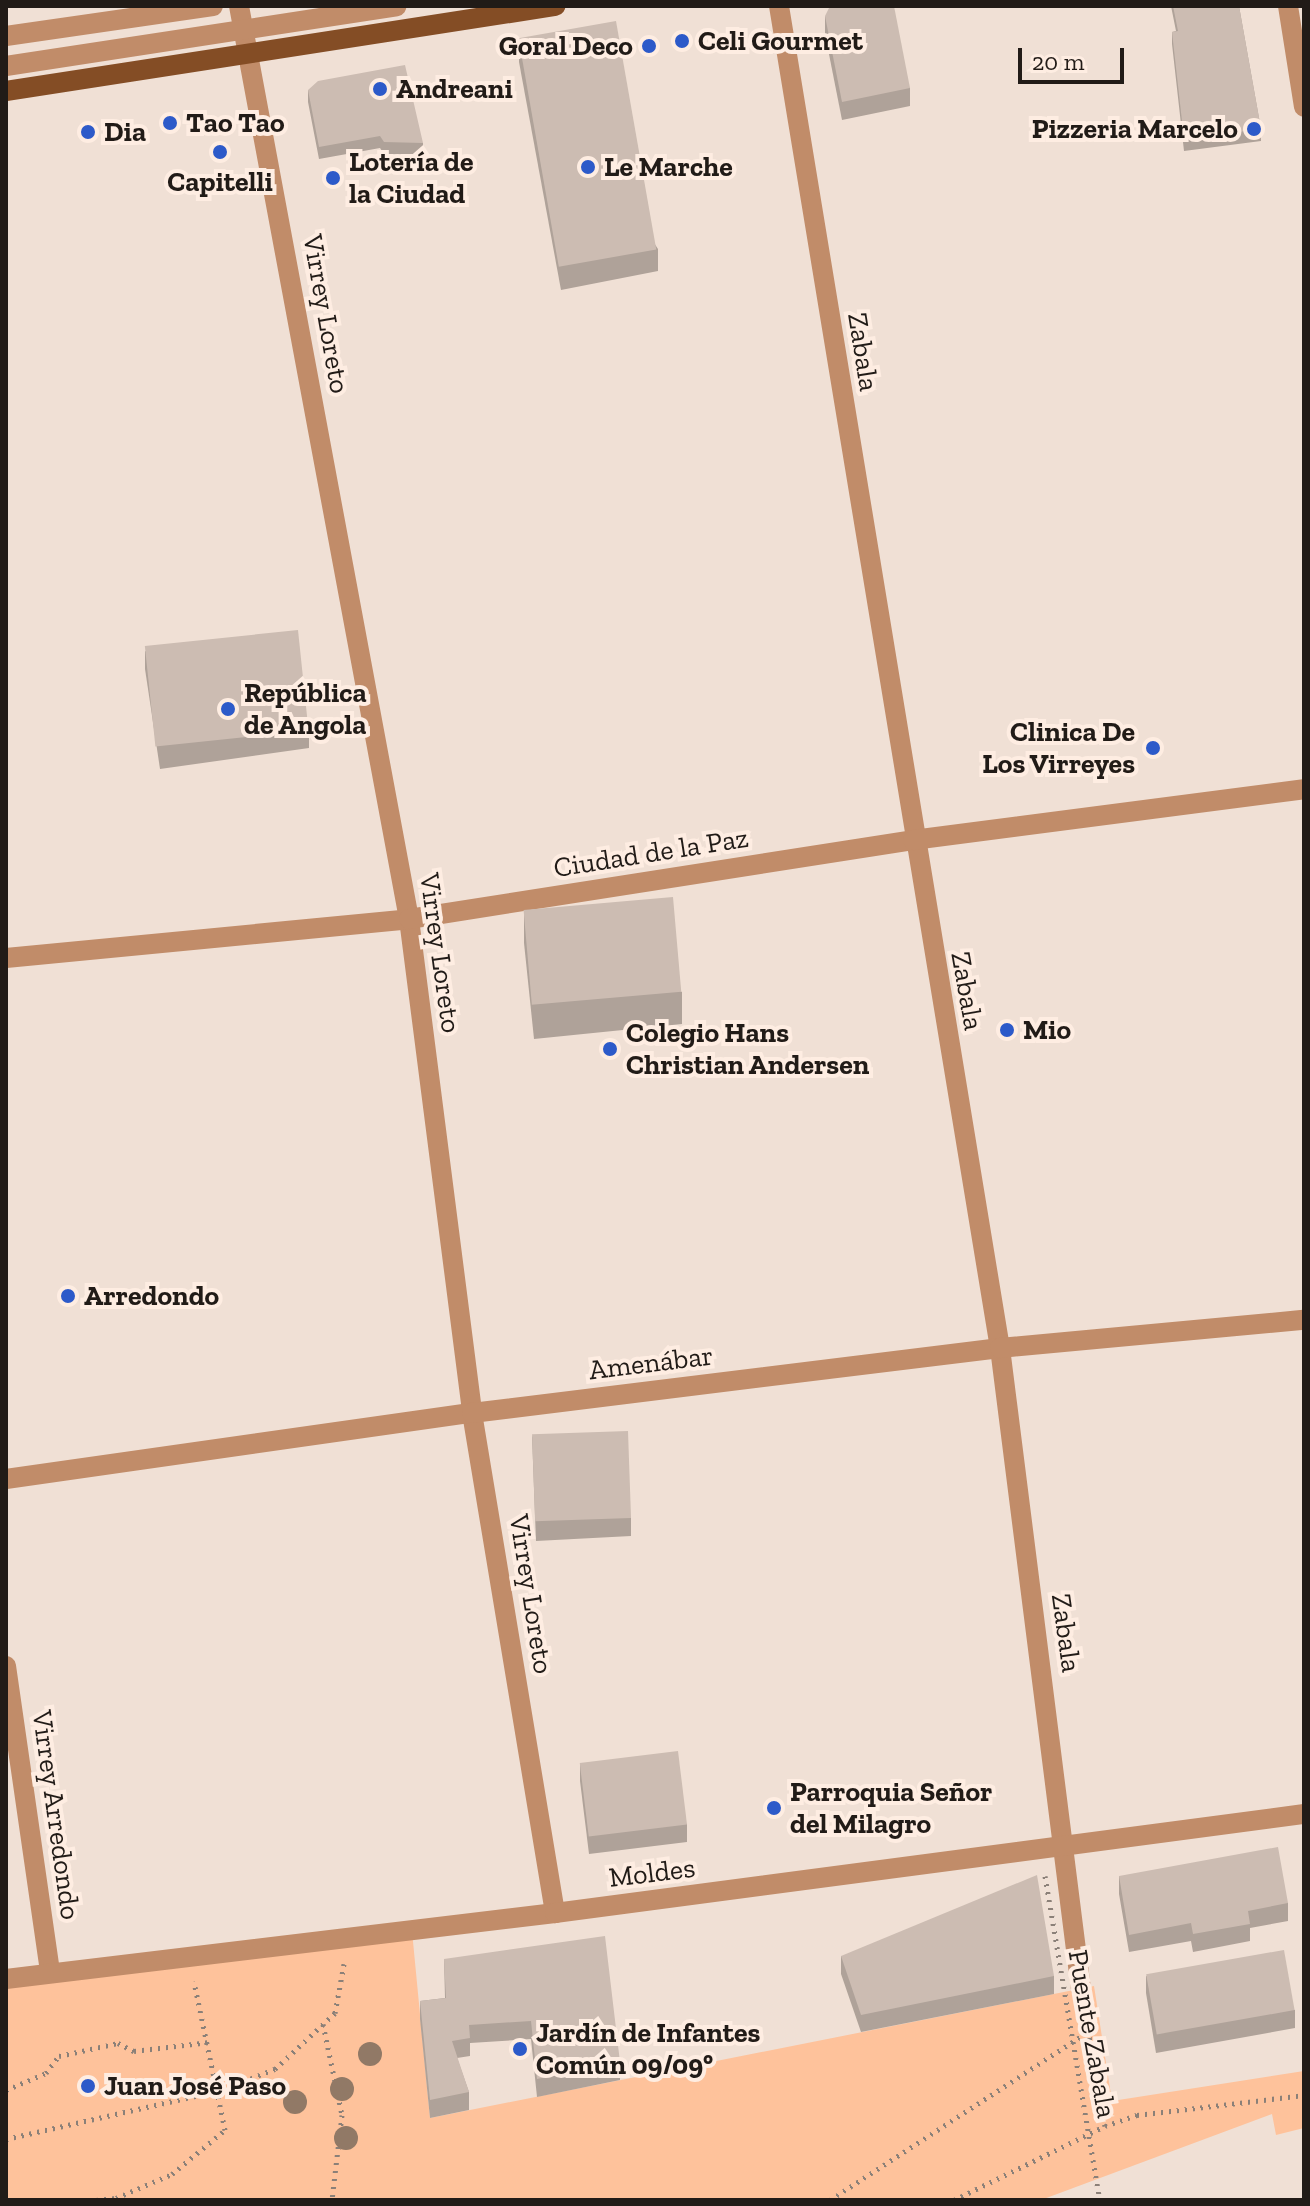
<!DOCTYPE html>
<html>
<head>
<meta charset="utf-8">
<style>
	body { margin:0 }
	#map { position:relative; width:1310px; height:2206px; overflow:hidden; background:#f0e0d5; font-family:"Zilla Slab",serif }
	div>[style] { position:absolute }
	.green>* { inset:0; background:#fec29b }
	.path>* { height:5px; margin-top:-2.5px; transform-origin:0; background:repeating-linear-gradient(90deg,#8b8078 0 2px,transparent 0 8px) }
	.minor>* { height:20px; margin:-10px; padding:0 10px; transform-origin:10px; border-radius:10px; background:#c18c69 }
	.major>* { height:20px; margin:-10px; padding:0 10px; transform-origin:10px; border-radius:10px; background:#844d25 }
	.path-bridge>* { height:5px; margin-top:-2.5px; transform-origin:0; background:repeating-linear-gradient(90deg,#8b8078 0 2px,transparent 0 8px) }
	.trees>* { width:24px; height:24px; margin:-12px; border-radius:50%; background:#917966 }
	.wall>* { inset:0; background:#afa299 }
	.building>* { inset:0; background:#ccbcb2; transform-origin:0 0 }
	.dots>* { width:22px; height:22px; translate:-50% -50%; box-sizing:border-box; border:4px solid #feede2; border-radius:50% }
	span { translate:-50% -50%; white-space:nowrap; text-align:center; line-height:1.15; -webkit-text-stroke:8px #feede2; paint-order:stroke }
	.poi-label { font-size:28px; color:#211b17; font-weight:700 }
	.left { translate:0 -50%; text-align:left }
	.right { translate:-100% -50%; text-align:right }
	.street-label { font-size:28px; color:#211b17 }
	.frame { position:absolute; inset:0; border:8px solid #211b17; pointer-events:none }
	.scale { position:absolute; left:1018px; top:48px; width:106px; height:36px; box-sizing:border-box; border:4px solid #211b17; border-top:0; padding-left:10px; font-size:24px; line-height:28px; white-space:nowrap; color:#211b17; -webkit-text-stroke:6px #feede2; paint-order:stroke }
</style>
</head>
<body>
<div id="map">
	<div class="green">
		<div style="clip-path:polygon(412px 1931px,430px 2118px,1094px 1986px,1112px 2101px,1304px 2071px,1304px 2128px,1276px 2135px,1272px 2114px,1041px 2200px,6px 2200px,6px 1979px)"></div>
	</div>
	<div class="path">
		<div style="left:736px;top:6px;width:1px;rotate:90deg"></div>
		<div style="left:323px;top:2024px;width:93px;rotate:78.2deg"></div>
		<div style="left:342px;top:2115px;width:86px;rotate:96.7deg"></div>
		<div style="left:6px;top:2090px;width:43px;rotate:-23deg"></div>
		<div style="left:46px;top:2073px;width:21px;rotate:-53deg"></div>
		<div style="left:59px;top:2056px;width:60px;rotate:-12.4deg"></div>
		<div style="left:118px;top:2043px;width:18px;rotate:27deg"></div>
		<div style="left:134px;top:2051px;width:76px;rotate:-6.8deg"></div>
		<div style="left:1105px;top:2126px;width:34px;rotate:-19deg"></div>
		<div style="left:1137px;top:2115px;width:168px;rotate:-6.8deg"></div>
		<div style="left:6px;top:2139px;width:221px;rotate:-12.8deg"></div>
		<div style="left:221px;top:2090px;width:58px;rotate:-21.3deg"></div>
		<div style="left:275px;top:2069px;width:82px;rotate:-43deg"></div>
		<div style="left:335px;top:2013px;width:50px;rotate:-79.6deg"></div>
		<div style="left:96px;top:2200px;width:20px;rotate:-6deg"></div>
		<div style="left:116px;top:2198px;width:61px;rotate:-23.2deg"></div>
		<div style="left:172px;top:2174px;width:69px;rotate:-39.7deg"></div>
		<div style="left:225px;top:2130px;width:152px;rotate:-101.8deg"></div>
		<div style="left:830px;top:2200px;width:309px;rotate:-33.1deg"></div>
		<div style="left:954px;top:2200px;width:168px;rotate:-26.1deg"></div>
		<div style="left:1105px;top:2126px;width:114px;rotate:-100.1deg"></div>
	</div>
	<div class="minor">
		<div style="left:239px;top:6px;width:929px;rotate:79.45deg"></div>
		<div style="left:409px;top:919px;width:498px;rotate:82.7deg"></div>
		<div style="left:472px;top:1413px;width:507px;rotate:80.57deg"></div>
		<div style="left:779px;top:6px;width:1360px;rotate:80.65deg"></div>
		<div style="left:1000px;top:1348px;width:646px;rotate:82.8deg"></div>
		<div style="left:1288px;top:6px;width:102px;rotate:81deg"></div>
		<div style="left:6px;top:36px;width:209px;rotate:-8.2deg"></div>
		<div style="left:6px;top:66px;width:395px;rotate:-8.7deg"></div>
		<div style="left:6px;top:958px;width:405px;rotate:-5.5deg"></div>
		<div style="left:409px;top:919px;width:510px;rotate:-8.91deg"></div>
		<div style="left:913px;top:840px;width:394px;rotate:-7.4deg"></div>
		<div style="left:6px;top:1479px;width:471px;rotate:-8.1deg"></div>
		<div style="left:472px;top:1413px;width:532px;rotate:-7.02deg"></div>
		<div style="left:1000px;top:1348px;width:305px;rotate:-5.3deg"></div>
		<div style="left:6px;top:1666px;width:308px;rotate:81.8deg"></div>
		<div style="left:6px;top:1979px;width:553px;rotate:-6.86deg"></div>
		<div style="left:555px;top:1913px;width:756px;rotate:-7.53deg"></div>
	</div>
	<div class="major">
		<div style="left:6px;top:91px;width:556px;rotate:-8.8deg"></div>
	</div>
	<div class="path-bridge">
		<div style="left:1045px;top:1876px;width:329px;rotate:80.4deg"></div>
	</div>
	<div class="trees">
		<div style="left:370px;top:2054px"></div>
		<div style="left:342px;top:2089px"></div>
		<div style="left:295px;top:2102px"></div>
		<div style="left:346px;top:2138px"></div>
	</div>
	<div class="wall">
		<div style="clip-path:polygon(1171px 6px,1239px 6px,1261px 129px,1261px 141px,1184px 151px,1172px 44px,1172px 32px,1176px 31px)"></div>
		<div style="clip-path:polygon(825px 16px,910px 88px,910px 106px,842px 120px,825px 34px)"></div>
		<div style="clip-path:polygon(519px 39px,658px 249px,658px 271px,561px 290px,519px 62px)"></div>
		<div style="clip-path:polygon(308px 90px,423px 143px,423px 155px,384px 154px,380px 148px,319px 159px,308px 102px)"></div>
		<div style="clip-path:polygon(145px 651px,309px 730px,309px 748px,160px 769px,145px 669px)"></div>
		<div style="clip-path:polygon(524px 912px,682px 992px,682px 1024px,534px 1039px,524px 943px)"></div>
		<div style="clip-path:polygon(532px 1436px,631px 1518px,631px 1536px,536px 1541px)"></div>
		<div style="clip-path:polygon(580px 1763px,687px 1824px,687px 1842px,589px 1854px,580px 1781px)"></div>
		<div style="clip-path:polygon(1119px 1876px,1288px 1903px,1288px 1921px,1250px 1928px,1250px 1941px,1193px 1952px,1191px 1941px,1129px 1952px,1119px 1894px)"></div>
		<div style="clip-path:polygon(841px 1956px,1054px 1976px,1054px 1994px,861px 2032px,841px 1974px)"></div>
		<div style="clip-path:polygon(444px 1959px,620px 2062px,620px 2080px,537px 2097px,531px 2039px,470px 2043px,470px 2056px,457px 2058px,469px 2092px,469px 2110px,430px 2118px,420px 2019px,420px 2001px,445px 1998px)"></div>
		<div style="clip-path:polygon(1146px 1976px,1295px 2010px,1295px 2028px,1156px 2053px,1146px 1993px)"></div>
	</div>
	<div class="building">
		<div style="clip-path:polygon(830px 6px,894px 6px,910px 88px,842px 102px,825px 16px)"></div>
		<div style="clip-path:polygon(1173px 6px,1239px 6px,1261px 129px,1184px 139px,1172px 32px,1178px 31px)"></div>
		<div style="left:616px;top:21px;width:232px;height:99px;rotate:80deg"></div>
		<div style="clip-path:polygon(405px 65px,423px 143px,384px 142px,380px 136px,319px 147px,308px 90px,318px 81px)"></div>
		<div style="left:298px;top:630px;width:101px;height:154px;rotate:84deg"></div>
		<div style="left:673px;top:897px;width:95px;height:150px;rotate:85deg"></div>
		<div style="left:628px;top:1431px;width:87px;height:96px;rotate:88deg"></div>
		<div style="left:678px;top:1751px;width:74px;height:99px;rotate:83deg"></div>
		<div style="clip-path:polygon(1278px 1847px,1288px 1903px,1248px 1911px,1250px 1924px,1193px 1934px,1191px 1923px,1129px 1935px,1119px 1876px)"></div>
		<div style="clip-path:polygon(1037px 1875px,1054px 1976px,861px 2015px,841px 1956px)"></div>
		<div style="clip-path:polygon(605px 1936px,620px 2062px,537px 2079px,531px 2021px,469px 2025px,470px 2038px,452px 2041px,469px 2092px,430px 2100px,420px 2001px,446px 1998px,444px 1959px)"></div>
		<div style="left:1284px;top:1950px;width:61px;height:140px;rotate:80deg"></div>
	</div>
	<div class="dots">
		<div style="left:682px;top:41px;background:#2d5ac9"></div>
		<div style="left:649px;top:46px;background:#2d5ac9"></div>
		<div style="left:380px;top:89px;background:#2d5ac9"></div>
		<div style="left:170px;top:123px;background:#2d5ac9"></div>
		<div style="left:1254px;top:129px;background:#2d5ac9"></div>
		<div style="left:88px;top:132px;background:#2d5ac9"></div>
		<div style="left:220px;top:152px;background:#2d5ac9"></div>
		<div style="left:588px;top:167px;background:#2d5ac9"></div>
		<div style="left:333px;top:178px;background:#2d5ac9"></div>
		<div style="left:228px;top:709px;background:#2d5ac9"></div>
		<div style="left:1153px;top:748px;background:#2d5ac9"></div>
		<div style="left:1007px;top:1030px;background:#2d5ac9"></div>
		<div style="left:610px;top:1049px;background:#2d5ac9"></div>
		<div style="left:68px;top:1296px;background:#2d5ac9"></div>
		<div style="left:774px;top:1808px;background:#2d5ac9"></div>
		<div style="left:520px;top:2049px;background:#2d5ac9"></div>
		<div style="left:88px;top:2086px;background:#2d5ac9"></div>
	</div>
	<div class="poi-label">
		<span class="left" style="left:698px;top:41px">Celi Gourmet</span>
		<span class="right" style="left:633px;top:46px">Goral Deco</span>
		<span class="left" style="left:396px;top:89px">Andreani</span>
		<span class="left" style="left:186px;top:123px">Tao Tao</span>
		<span class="right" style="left:1238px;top:129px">Pizzeria Marcelo</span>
		<span class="left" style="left:104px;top:132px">Dia</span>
		<span class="left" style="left:349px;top:178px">Lotería de<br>la Ciudad</span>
		<span class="left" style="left:604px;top:167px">Le Marche</span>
		<span style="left:220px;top:182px">Capitelli</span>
		<span class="left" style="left:244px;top:709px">República<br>de Angola</span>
		<span class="right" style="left:1135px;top:748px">Clinica De<br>Los Virreyes</span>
		<span class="left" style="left:1023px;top:1030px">Mio</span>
		<span class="left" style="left:626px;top:1049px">Colegio Hans<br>Christian Andersen</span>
		<span class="left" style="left:84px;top:1296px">Arredondo</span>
		<span class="left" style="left:790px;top:1808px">Parroquia Señor<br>del Milagro</span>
		<span class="left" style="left:536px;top:2049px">Jardín de Infantes<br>Común 09/09°</span>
		<span class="left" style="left:104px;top:2086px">Juan José Paso</span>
	</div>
	<div class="street-label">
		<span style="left:326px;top:314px;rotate:80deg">Virrey Loreto</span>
		<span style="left:863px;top:352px;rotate:81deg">Zabala</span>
		<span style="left:651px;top:853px;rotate:-9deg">Ciudad de la Paz</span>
		<span style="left:440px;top:953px;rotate:82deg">Virrey Loreto</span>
		<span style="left:967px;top:991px;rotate:80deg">Zabala</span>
		<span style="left:651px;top:1363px;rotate:-7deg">Amenábar</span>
		<span style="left:531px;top:1594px;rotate:81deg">Virrey Loreto</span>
		<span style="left:1066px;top:1633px;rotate:82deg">Zabala</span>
		<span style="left:56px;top:1815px;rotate:82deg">Virrey Arredondo</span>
		<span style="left:652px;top:1873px;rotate:-7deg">Moldes</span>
		<span style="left:1092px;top:2034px;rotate:80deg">Puente Zabala</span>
	</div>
	<div class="frame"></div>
	<div class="scale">20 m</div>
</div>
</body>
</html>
